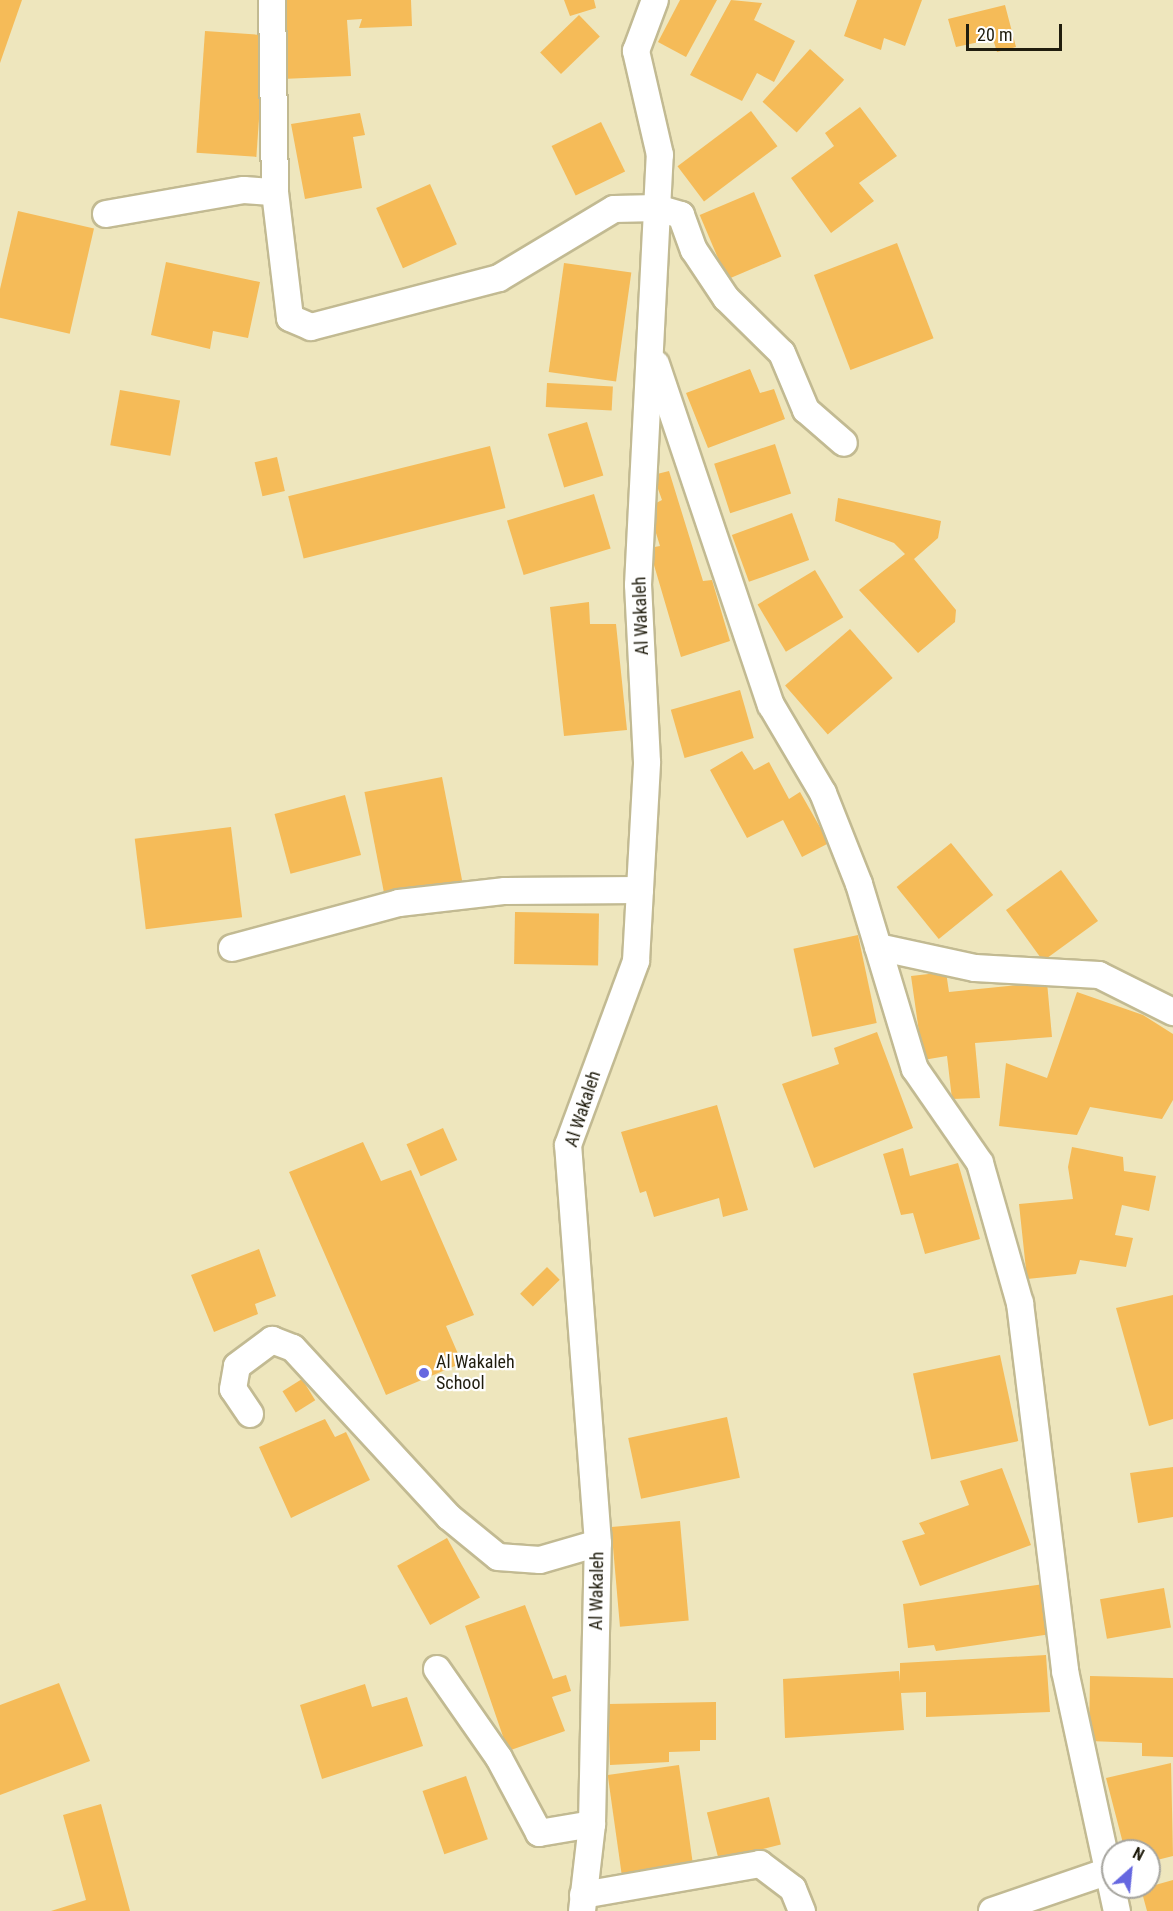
<!DOCTYPE html>
<html>
<head>
<meta charset="utf-8">
<style>
	body { margin:0 }
	#map { position:relative; width:1173px; height:1911px; overflow:hidden; background:#eee6bd; font-family:"Roboto Condensed",sans-serif }
	div>[style] { position:absolute }
	.building>* { inset:0; background:#f5bb58; transform-origin:0 0 }
	.roads { filter:drop-shadow(2px 0 #c2ba92) drop-shadow(-2px 0 #c2ba92) drop-shadow(0 2px #c2ba92) drop-shadow(0 -2px #c2ba92) }
	.street>* { height:26px; margin:-13px; padding:0 13px; transform-origin:13px; border-radius:13px; background:#fff }
	.dots>* { width:16px; height:16px; translate:-50% -50%; box-sizing:border-box; border:3px solid #fff; border-radius:50% }
	span { translate:-50% -50%; white-space:nowrap; text-align:center; line-height:1.15; -webkit-text-stroke:4.5px #fff; paint-order:stroke }
	.street-label { font-size:18px; color:#201d0e }
	.poi-label { font-size:18px; color:#201d0e }
	.left { translate:0 -50%; text-align:left }
	.north { position:absolute; left:1101px; top:1839px; width:60px; height:60px; box-sizing:border-box; background:#fff; border:2px solid #a6a59f; border-radius:50%; rotate:27deg; font-size:16px; font-weight:700; line-height:24px; text-align:center; color:#201d0e }
	.north::after { content:''; display:block; margin:auto; width:21px; height:27px; background:#6567e0; clip-path:polygon(50% 0,100% 100%,50% 72%,0 100%) }
	.scale { position:absolute; left:966px; top:24px; width:96px; height:27px; box-sizing:border-box; border:3px solid #201d0e; border-top:0; padding-left:8px; font-size:18px; line-height:21px; white-space:nowrap; color:#201d0e; -webkit-text-stroke:4px #fff; paint-order:stroke }
</style>
</head>
<body>
<div id="map">
	<div class="building">
		<div style="clip-path:polygon(0 0,22px 0,0 63px)"></div>
		<div style="clip-path:polygon(277px 0,411px 0,412px 26px,359px 28px,362px 19px,347px 20px,351px 76px,282px 79px)"></div>
		<div style="clip-path:polygon(564px 0,594px 0,596px 8px,570px 16px)"></div>
		<div style="clip-path:polygon(680px 0,717px 0,686px 57px,658px 42px)"></div>
		<div style="clip-path:polygon(731px 0,762px 3px,754px 20px,795px 41px,774px 82px,757px 73px,742px 101px,690px 75px)"></div>
		<div style="clip-path:polygon(857px 0,922px 0,905px 46px,884px 38px,881px 50px,844px 36px)"></div>
		<div style="clip-path:polygon(1005px 5px,1016px 47px,997px 52px,993px 39px,956px 47px,948px 19px)"></div>
		<div style="left:579px;top:15px;width:30px;height:54px;rotate:46deg"></div>
		<div style="left:205px;top:31px;width:60px;height:122px;rotate:4deg"></div>
		<div style="left:810px;top:49px;width:46px;height:71px;rotate:42deg"></div>
		<div style="clip-path:polygon(860px 107px,897px 156px,859px 183px,874px 201px,831px 233px,791px 178px,834px 146px,825px 133px)"></div>
		<div style="left:751px;top:111px;width:44px;height:92px;rotate:53deg"></div>
		<div style="clip-path:polygon(360px 113px,365px 135px,353px 137px,362px 188px,305px 199px,291px 124px)"></div>
		<div style="left:601px;top:122px;width:55px;height:55px;rotate:64deg"></div>
		<div style="left:430px;top:184px;width:66px;height:59px;rotate:66deg"></div>
		<div style="left:754px;top:192px;width:70px;height:59px;rotate:67deg"></div>
		<div style="left:18px;top:211px;width:78px;height:108px;rotate:13deg"></div>
		<div style="left:897px;top:243px;width:102px;height:89px;rotate:69deg"></div>
		<div style="clip-path:polygon(166px 262px,260px 282px,248px 338px,213px 331px,210px 349px,151px 335px)"></div>
		<div style="left:564px;top:263px;width:68px;height:110px;rotate:8deg"></div>
		<div style="clip-path:polygon(750px 369px,760px 393px,774px 389px,785px 419px,708px 448px,686px 393px)"></div>
		<div style="left:547px;top:383px;width:66px;height:24px;rotate:3deg"></div>
		<div style="left:120px;top:390px;width:61px;height:56px;rotate:10deg"></div>
		<div style="left:587px;top:422px;width:56px;height:41px;rotate:73deg"></div>
		<div style="left:775px;top:444px;width:52px;height:64px;rotate:72deg"></div>
		<div style="left:490px;top:446px;width:64px;height:208px;rotate:76deg"></div>
		<div style="left:277px;top:457px;width:35px;height:23px;rotate:77deg"></div>
		<div style="clip-path:polygon(669px 471px,703px 581px,712px 580px,730px 641px,681px 657px,649px 548px,660px 546px,648px 507px,662px 500px,653px 475px)"></div>
		<div style="left:594px;top:494px;width:57px;height:91px;rotate:73deg"></div>
		<div style="clip-path:polygon(838px 498px,941px 521px,938px 538px,914px 559px,956px 610px,955px 622px,918px 653px,859px 590px,905px 554px,894px 543px,835px 521px)"></div>
		<div style="left:792px;top:513px;width:50px;height:64px;rotate:70deg"></div>
		<div style="left:815px;top:570px;width:55px;height:67px;rotate:59deg"></div>
		<div style="clip-path:polygon(589px 602px,590px 624px,616px 624px,627px 730px,564px 736px,550px 607px)"></div>
		<div style="left:850px;top:629px;width:65px;height:86px;rotate:49deg"></div>
		<div style="left:740px;top:690px;width:50px;height:72px;rotate:74deg"></div>
		<div style="clip-path:polygon(742px 751px,754px 770px,769px 762px,789px 799px,800px 792px,829px 843px,802px 857px,783px 820px,747px 838px,710px 770px)"></div>
		<div style="left:442px;top:777px;width:106px;height:79px;rotate:79deg"></div>
		<div style="left:345px;top:795px;width:62px;height:73px;rotate:75deg"></div>
		<div style="left:231px;top:827px;width:91px;height:97px;rotate:83deg"></div>
		<div style="left:951px;top:843px;width:67px;height:70px;rotate:51deg"></div>
		<div style="left:1061px;top:870px;width:63px;height:68px;rotate:54deg"></div>
		<div style="left:515px;top:912px;width:84px;height:52px;rotate:1deg"></div>
		<div style="left:858px;top:935px;width:90px;height:66px;rotate:78deg"></div>
		<div style="clip-path:polygon(946px 972px,949px 992px,1047px 982px,1052px 1037px,975px 1043px,980px 1098px,952px 1099px,947px 1056px,923px 1060px,911px 976px)"></div>
		<div style="clip-path:polygon(1077px 992px,1143px 1015px,1173px 1034px,1173px 1100px,1162px 1119px,1090px 1107px,1077px 1135px,999px 1126px,1006px 1063px,1047px 1078px)"></div>
		<div style="clip-path:polygon(877px 1032px,913px 1128px,814px 1168px,782px 1084px,839px 1064px,834px 1048px)"></div>
		<div style="clip-path:polygon(717px 1105px,748px 1210px,723px 1217px,719px 1198px,654px 1217px,646px 1191px,640px 1193px,621px 1132px)"></div>
		<div style="left:443px;top:1128px;width:35px;height:40px;rotate:66deg"></div>
		<div style="clip-path:polygon(363px 1142px,381px 1181px,411px 1170px,474px 1315px,446px 1326px,462px 1363px,386px 1395px,289px 1172px)"></div>
		<div style="clip-path:polygon(1072px 1147px,1123px 1157px,1124px 1171px,1156px 1176px,1149px 1211px,1122px 1205px,1115px 1235px,1133px 1238px,1126px 1267px,1080px 1260px,1076px 1274px,1027px 1279px,1019px 1204px,1073px 1199px,1068px 1167px)"></div>
		<div style="clip-path:polygon(903px 1148px,910px 1176px,958px 1163px,980px 1239px,925px 1254px,913px 1213px,901px 1215px,883px 1154px)"></div>
		<div style="clip-path:polygon(259px 1249px,276px 1296px,255px 1304px,258px 1314px,214px 1332px,191px 1275px)"></div>
		<div style="left:547px;top:1267px;width:18px;height:38px;rotate:45deg"></div>
		<div style="clip-path:polygon(1173px 1295px,1173px 1419px,1149px 1426px,1116px 1308px)"></div>
		<div style="left:1000px;top:1355px;width:88px;height:89px;rotate:78deg"></div>
		<div style="left:302px;top:1379px;width:25px;height:23px;rotate:58deg"></div>
		<div style="left:727px;top:1417px;width:62px;height:101px;rotate:78deg"></div>
		<div style="clip-path:polygon(325px 1419px,335px 1437px,346px 1432px,370px 1480px,291px 1518px,259px 1447px)"></div>
		<div style="clip-path:polygon(1173px 1467px,1173px 1517px,1138px 1523px,1130px 1473px)"></div>
		<div style="clip-path:polygon(1002px 1468px,1031px 1545px,920px 1586px,902px 1541px,925px 1534px,919px 1523px,969px 1505px,960px 1481px)"></div>
		<div style="left:680px;top:1521px;width:100px;height:69px;rotate:85deg"></div>
		<div style="left:447px;top:1538px;width:68px;height:57px;rotate:61deg"></div>
		<div style="clip-path:polygon(1044px 1584px,1051px 1634px,936px 1651px,934px 1645px,908px 1648px,903px 1604px)"></div>
		<div style="left:1164px;top:1588px;width:40px;height:65px;rotate:80deg"></div>
		<div style="clip-path:polygon(525px 1605px,553px 1679px,566px 1675px,571px 1691px,552px 1697px,565px 1731px,508px 1751px,465px 1626px)"></div>
		<div style="clip-path:polygon(1046px 1655px,1050px 1712px,926px 1717px,926px 1692px,901px 1693px,904px 1730px,785px 1738px,783px 1679px,899px 1671px,900px 1682px,900px 1663px)"></div>
		<div style="clip-path:polygon(1090px 1676px,1173px 1678px,1173px 1757px,1142px 1756px,1142px 1743px,1089px 1741px)"></div>
		<div style="clip-path:polygon(59px 1683px,90px 1761px,0 1795px,0 1705px)"></div>
		<div style="clip-path:polygon(365px 1684px,372px 1707px,407px 1697px,423px 1746px,322px 1779px,300px 1705px)"></div>
		<div style="clip-path:polygon(716px 1702px,716px 1740px,700px 1740px,700px 1751px,669px 1752px,669px 1762px,610px 1765px,608px 1704px)"></div>
		<div style="clip-path:polygon(1171px 1763px,1173px 1856px,1149px 1862px,1149px 1851px,1125px 1851px,1106px 1778px)"></div>
		<div style="left:679px;top:1765px;width:100px;height:72px;rotate:82deg"></div>
		<div style="left:466px;top:1776px;width:67px;height:46px;rotate:71deg"></div>
		<div style="left:769px;top:1797px;width:49px;height:64px;rotate:76deg"></div>
		<div style="clip-path:polygon(101px 1804px,130px 1911px,51px 1911px,86px 1900px,63px 1815px)"></div>
		<div style="clip-path:polygon(1173px 1880px,1173px 1911px,1147px 1911px,1141px 1889px)"></div>
	</div>
	<div class="roads">
		<div class="street">
			<div style="left:272px;top:0;width:192px;rotate:89.1deg"></div>
			<div style="left:106px;top:214px;width:140px;rotate:-9.9deg"></div>
			<div style="left:244px;top:190px;width:31px;rotate:4deg"></div>
			<div style="left:275px;top:192px;width:127px;rotate:83.2deg"></div>
			<div style="left:290px;top:318px;width:23px;rotate:23deg"></div>
			<div style="left:311px;top:327px;width:194px;rotate:-14.6deg"></div>
			<div style="left:499px;top:278px;width:134px;rotate:-31deg"></div>
			<div style="left:614px;top:209px;width:43px;rotate:-1.3deg"></div>
			<div style="left:657px;top:208px;width:25px;rotate:16deg"></div>
			<div style="left:681px;top:215px;width:37px;rotate:70deg"></div>
			<div style="left:694px;top:250px;width:58px;rotate:56.3deg"></div>
			<div style="left:726px;top:298px;width:78px;rotate:44.5deg"></div>
			<div style="left:782px;top:353px;width:62px;rotate:67.2deg"></div>
			<div style="left:806px;top:410px;width:50px;rotate:41deg"></div>
			<div style="left:656px;top:364px;width:360px;rotate:71.4deg"></div>
			<div style="left:771px;top:705px;width:102px;rotate:59.4deg"></div>
			<div style="left:823px;top:793px;width:98px;rotate:68.4deg"></div>
			<div style="left:859px;top:884px;width:193px;rotate:73.2deg"></div>
			<div style="left:915px;top:1069px;width:114px;rotate:55.3deg"></div>
			<div style="left:980px;top:1163px;width:146px;rotate:74.1deg"></div>
			<div style="left:1020px;top:1303px;width:371px;rotate:83deg"></div>
			<div style="left:1065px;top:1671px;width:246px;rotate:77.8deg"></div>
			<div style="left:878px;top:947px;width:99px;rotate:12.2deg"></div>
			<div style="left:975px;top:968px;width:124px;rotate:3.2deg"></div>
			<div style="left:1099px;top:975px;width:83px;rotate:26.6deg"></div>
			<div style="left:232px;top:948px;width:173px;rotate:-15.1deg"></div>
			<div style="left:399px;top:903px;width:107px;rotate:-6.5deg"></div>
			<div style="left:505px;top:891px;width:135px;rotate:-0.4deg"></div>
			<div style="left:250px;top:1414px;width:30px;rotate:-124deg"></div>
			<div style="left:233px;top:1389px;width:23px;rotate:-80deg"></div>
			<div style="left:237px;top:1366px;width:44px;rotate:-36.6deg"></div>
			<div style="left:272px;top:1340px;width:22px;rotate:21deg"></div>
			<div style="left:293px;top:1348px;width:230px;rotate:47.3deg"></div>
			<div style="left:449px;top:1517px;width:63px;rotate:39.2deg"></div>
			<div style="left:498px;top:1557px;width:42px;rotate:4.1deg"></div>
			<div style="left:540px;top:1560px;width:60px;rotate:-16.3deg"></div>
			<div style="left:437px;top:1669px;width:108px;rotate:55.1deg"></div>
			<div style="left:499px;top:1758px;width:85px;rotate:61.9deg"></div>
			<div style="left:539px;top:1833px;width:54px;rotate:-9.6deg"></div>
			<div style="left:583px;top:1895px;width:180px;rotate:-9.9deg"></div>
			<div style="left:760px;top:1864px;width:41px;rotate:37.1deg"></div>
			<div style="left:793px;top:1889px;width:24px;rotate:68deg"></div>
			<div style="left:582px;top:1911px;width:88px;rotate:-83.4deg"></div>
			<div style="left:592px;top:1824px;width:281px;rotate:-88.8deg"></div>
			<div style="left:598px;top:1543px;width:399px;rotate:-94.3deg"></div>
			<div style="left:568px;top:1145px;width:196px;rotate:-69.7deg"></div>
			<div style="left:636px;top:961px;width:199px;rotate:-86.8deg"></div>
			<div style="left:647px;top:762px;width:177px;rotate:-92.9deg"></div>
			<div style="left:638px;top:585px;width:431px;rotate:-87.1deg"></div>
			<div style="left:660px;top:155px;width:107px;rotate:-103deg"></div>
			<div style="left:636px;top:51px;width:54px;rotate:-69.6deg"></div>
			<div style="left:992px;top:1911px;width:120px;rotate:-18.9deg"></div>
		</div>
	</div>
	<div class="dots">
		<div style="left:424px;top:1373px;background:#6567e0"></div>
	</div>
	<div class="street-label">
		<span style="left:641px;top:616px;rotate:-92deg">Al Wakaleh</span>
		<span style="left:583px;top:1109px;rotate:-72deg">Al Wakaleh</span>
		<span style="left:597px;top:1591px;rotate:-89deg">Al Wakaleh</span>
	</div>
	<div class="poi-label">
		<span class="left" style="left:436px;top:1373px">Al Wakaleh<br>School</span>
	</div>
	<div class="north">N</div>
	<div class="scale">20 m</div>
</div>
</body>
</html>
